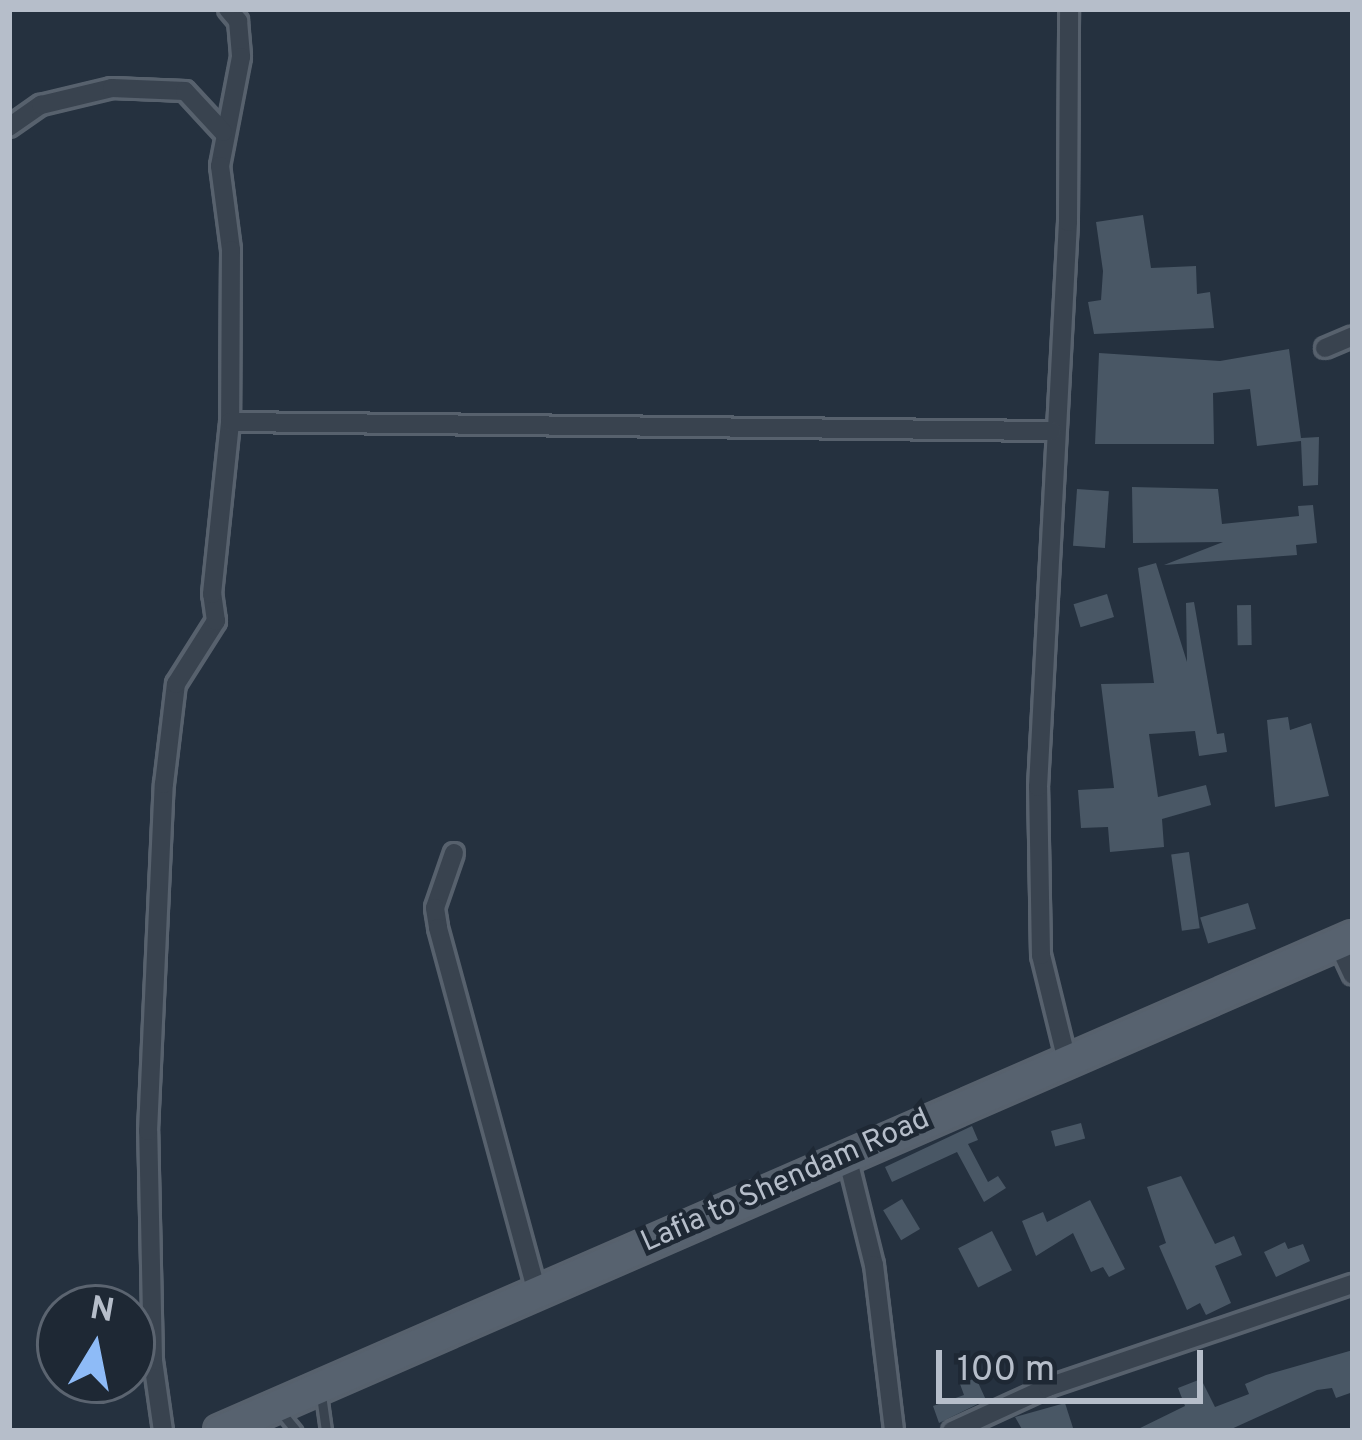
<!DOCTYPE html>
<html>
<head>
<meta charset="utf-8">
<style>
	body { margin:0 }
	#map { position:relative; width:1362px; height:1440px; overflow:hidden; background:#25313f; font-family:Overpass,sans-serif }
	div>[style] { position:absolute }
	.building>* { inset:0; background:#495765; transform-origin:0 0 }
	.roads { filter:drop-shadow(3px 0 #57616d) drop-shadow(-3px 0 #57616d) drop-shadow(0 3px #57616d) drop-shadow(0 -3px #57616d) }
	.service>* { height:9px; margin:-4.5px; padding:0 4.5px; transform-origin:4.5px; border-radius:4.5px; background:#39434f }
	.minor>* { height:18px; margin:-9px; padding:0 9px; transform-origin:9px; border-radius:9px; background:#39434f }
	.primary>* { height:30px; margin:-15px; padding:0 15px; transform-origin:15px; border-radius:15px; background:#57626f }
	span { translate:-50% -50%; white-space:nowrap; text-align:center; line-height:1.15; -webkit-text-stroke:9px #1e2834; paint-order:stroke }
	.street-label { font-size:30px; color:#b6beca }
	.frame { position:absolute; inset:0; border:12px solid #b6beca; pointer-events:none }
	.north { position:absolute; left:36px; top:1284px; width:120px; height:120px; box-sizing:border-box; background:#1e2834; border:3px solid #5b6470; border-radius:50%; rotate:10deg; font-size:33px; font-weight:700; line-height:48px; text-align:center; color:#b6beca }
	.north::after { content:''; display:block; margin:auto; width:42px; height:54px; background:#8ebbf7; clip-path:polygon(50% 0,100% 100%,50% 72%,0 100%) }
	.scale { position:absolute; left:936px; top:1350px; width:267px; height:54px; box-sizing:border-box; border:6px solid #b6beca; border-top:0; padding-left:15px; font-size:36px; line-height:42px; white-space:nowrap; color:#b6beca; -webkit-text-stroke:9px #1e2834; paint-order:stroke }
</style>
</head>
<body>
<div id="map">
	<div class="building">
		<div style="clip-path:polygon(1143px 215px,1151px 268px,1196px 266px,1197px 294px,1210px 292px,1214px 328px,1094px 334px,1088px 302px,1101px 300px,1103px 271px,1096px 222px)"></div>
		<div style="clip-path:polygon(1289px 349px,1301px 438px,1319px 437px,1318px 485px,1303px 486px,1301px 441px,1257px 446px,1250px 389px,1213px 393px,1214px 444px,1095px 444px,1099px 353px,1220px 361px)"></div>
		<div style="clip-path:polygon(1132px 487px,1218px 489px,1222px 524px,1299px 516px,1298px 506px,1313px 505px,1317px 543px,1296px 545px,1297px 555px,1164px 565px,1223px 542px,1133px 543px)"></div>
		<div style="left:1077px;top:489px;width:32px;height:57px;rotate:4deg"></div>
		<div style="clip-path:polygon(1156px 563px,1187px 662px,1186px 603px,1194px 602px,1217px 734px,1224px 733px,1227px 752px,1199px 756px,1195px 731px,1149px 734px,1158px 797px,1206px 785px,1211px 805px,1162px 819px,1164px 847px,1110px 852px,1108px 827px,1081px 828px,1078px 790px,1114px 788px,1101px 684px,1154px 683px,1138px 568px)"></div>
		<div style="left:1107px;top:594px;width:24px;height:35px;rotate:73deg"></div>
		<div style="left:1251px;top:605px;width:40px;height:14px;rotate:89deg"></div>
		<div style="clip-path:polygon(1288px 717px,1290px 730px,1311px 723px,1329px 796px,1275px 807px,1267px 720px)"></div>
		<div style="left:1189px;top:852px;width:77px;height:18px;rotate:82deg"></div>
		<div style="left:1248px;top:903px;width:27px;height:50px;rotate:73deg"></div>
		<div style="left:1081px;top:1123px;width:16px;height:31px;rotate:75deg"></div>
		<div style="clip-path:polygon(972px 1126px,978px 1140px,968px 1144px,988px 1182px,998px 1176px,1006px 1188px,984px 1202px,957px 1152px,892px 1182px,885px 1167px)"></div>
		<div style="clip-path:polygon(1181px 1176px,1215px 1244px,1234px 1236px,1242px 1255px,1215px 1266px,1231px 1303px,1206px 1315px,1200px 1303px,1187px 1310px,1159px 1246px,1166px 1243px,1147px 1187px)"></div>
		<div style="left:902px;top:1199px;width:35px;height:22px;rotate:59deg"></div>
		<div style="clip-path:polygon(1090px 1200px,1125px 1269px,1109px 1277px,1103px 1267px,1091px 1272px,1073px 1233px,1036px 1256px,1022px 1221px,1043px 1212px,1047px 1222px)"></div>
		<div style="left:992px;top:1231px;width:44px;height:38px;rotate:63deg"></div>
		<div style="clip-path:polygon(1285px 1242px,1288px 1249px,1303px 1244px,1310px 1261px,1276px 1277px,1264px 1252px)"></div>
		<div style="clip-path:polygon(1353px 1350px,1353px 1392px,1336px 1398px,1332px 1388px,1317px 1390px,1227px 1431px,1134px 1431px,1185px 1406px,1178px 1388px,1201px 1379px,1215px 1407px,1249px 1394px,1245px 1384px,1266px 1375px)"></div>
		<div style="clip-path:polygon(976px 1378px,986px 1400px,939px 1423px,933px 1406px,964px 1395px,960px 1384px)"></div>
		<div style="clip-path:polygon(1065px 1403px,1074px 1431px,1023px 1431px,1015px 1417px)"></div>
	</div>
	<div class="roads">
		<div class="service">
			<div style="left:321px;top:1395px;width:36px;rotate:82deg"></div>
			<div style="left:280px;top:1411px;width:26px;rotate:51deg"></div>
		</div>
		<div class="minor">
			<div style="left:228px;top:9px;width:16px;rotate:50deg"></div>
			<div style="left:238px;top:21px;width:36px;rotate:85deg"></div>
			<div style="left:241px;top:57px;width:111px;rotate:100.9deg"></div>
			<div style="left:220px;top:166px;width:85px;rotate:82.5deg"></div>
			<div style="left:231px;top:250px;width:172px;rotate:90.3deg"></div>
			<div style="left:9px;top:127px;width:39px;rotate:-35deg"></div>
			<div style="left:41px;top:105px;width:73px;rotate:-13.5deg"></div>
			<div style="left:112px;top:88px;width:73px;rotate:2.4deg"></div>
			<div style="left:185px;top:91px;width:56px;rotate:47.2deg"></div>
			<div style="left:1325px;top:348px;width:30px;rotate:-23deg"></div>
			<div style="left:454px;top:853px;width:58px;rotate:109.1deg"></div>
			<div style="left:435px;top:908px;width:20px;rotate:81deg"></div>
			<div style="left:438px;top:928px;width:377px;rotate:74.8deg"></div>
			<div style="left:1338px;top:943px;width:35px;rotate:65deg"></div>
			<div style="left:1067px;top:1061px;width:109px;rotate:-103.8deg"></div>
			<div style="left:1041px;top:955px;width:168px;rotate:-91deg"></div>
			<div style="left:1038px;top:787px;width:566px;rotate:-86.96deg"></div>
			<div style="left:1068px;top:222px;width:213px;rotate:-89.7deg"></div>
			<div style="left:846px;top:1152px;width:116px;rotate:76.1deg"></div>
			<div style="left:874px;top:1265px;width:167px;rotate:83.1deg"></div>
			<div style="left:163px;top:1431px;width:71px;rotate:-98.1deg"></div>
			<div style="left:153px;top:1361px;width:230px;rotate:-91.2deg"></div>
			<div style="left:148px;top:1131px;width:347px;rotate:-87.4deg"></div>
			<div style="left:164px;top:784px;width:101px;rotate:-83.2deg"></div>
			<div style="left:176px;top:684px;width:75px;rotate:-57.6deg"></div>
			<div style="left:216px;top:621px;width:27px;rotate:-98deg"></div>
			<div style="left:212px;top:594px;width:173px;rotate:-84deg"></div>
			<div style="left:230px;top:422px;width:822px;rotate:0.63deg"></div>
			<div style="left:952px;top:1431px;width:106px;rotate:-24.6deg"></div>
			<div style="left:1048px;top:1387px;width:322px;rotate:-18.7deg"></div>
		</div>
		<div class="primary">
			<div style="left:220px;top:1431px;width:1236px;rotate:-23.56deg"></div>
		</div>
	</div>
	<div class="street-label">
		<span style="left:786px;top:1182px;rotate:-24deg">Lafia to Shendam Road</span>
	</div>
	<div class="frame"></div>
	<div class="north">N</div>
	<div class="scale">100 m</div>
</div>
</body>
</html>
